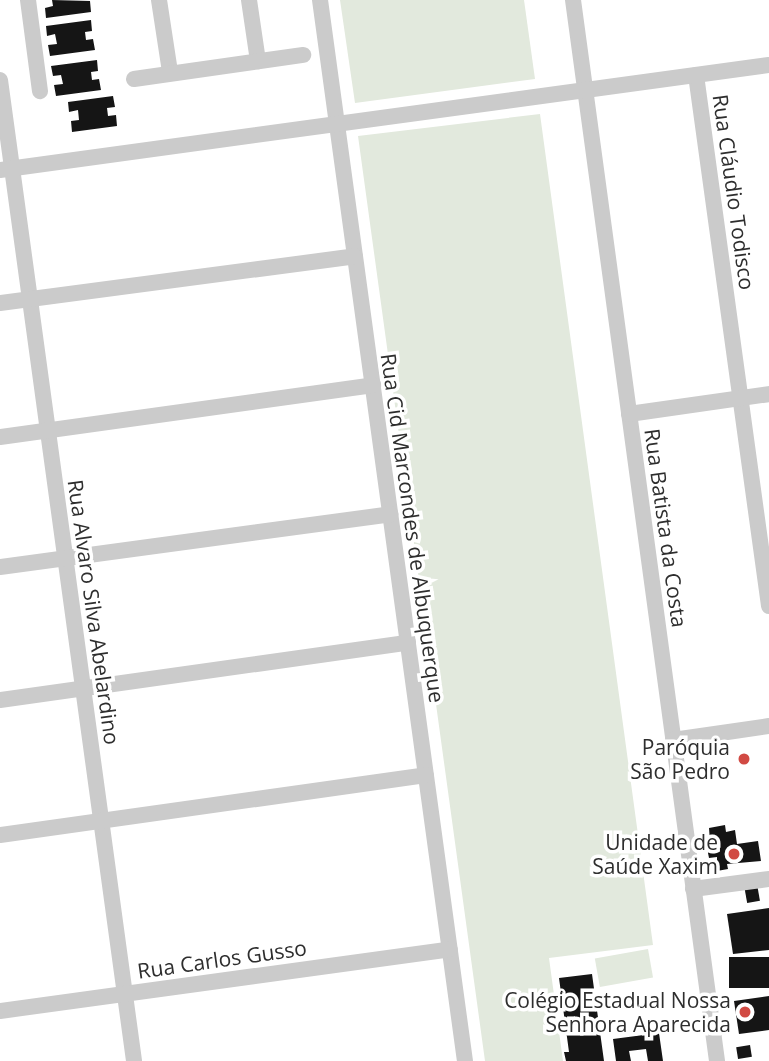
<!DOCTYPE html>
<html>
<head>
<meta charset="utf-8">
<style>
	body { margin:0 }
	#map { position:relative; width:769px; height:1061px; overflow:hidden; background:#fff; font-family:"Open Sans",sans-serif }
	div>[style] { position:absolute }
	.green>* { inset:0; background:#e2e9dd; transform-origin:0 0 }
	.building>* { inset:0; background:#151515; transform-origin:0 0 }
	.minor>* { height:16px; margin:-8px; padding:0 8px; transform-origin:8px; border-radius:8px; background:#cbcbcb }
	.dots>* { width:19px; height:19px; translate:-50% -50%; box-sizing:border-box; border:4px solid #fff; border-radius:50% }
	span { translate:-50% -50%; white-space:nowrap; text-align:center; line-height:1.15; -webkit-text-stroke:7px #fff; paint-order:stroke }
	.street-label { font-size:21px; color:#2e2e2e }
	.poi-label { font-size:21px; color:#2e2e2e }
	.right { translate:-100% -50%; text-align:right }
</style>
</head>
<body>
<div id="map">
	<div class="green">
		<div style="clip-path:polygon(340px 0,524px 0,535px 79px,355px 103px)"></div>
		<div style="clip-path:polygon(540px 114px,653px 945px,549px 958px,563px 1061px,485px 1061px,358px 136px)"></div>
		<div style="left:648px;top:949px;width:29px;height:54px;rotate:80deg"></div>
	</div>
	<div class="building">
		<div style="clip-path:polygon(52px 0,90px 1px,91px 12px,46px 18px,45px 8px,53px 6px)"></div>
		<div style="clip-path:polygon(91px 20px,92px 31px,85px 32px,86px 40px,93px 39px,95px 50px,50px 56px,48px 45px,57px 44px,55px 34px,47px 36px,46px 26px)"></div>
		<div style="clip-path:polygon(97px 60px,98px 71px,91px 72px,92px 80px,99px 79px,101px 90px,56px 96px,54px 85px,63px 84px,61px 75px,53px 76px,51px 66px)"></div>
		<div style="clip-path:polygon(113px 96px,115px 107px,107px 108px,108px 116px,116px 115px,117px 126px,72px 132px,71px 121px,79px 120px,78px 110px,69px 112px,68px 102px)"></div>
		<div style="clip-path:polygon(725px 825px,726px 832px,735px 830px,737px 844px,758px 841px,761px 861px,727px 864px,728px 869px,717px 871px,717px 857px,709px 858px,706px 843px,710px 842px,709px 828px)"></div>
		<div style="left:757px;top:884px;width:17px;height:13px;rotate:80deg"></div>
		<div style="clip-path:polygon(769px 908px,769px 950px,733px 954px,727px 914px)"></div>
		<div style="left:769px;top:957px;width:31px;height:40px;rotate:90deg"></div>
		<div style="clip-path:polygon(592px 974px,604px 1061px,566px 1061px,564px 1052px,569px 1052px,559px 978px)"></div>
		<div style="clip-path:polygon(769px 996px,769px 1030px,739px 1034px,734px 1001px)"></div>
		<div style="clip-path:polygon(659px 1033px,663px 1061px,648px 1061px,646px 1049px,629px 1051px,631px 1061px,616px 1061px,613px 1039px)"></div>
		<div style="left:750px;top:1045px;width:12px;height:14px;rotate:81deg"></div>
	</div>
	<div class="minor">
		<div style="left:28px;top:0;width:92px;rotate:82.5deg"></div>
		<div style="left:159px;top:0;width:73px;rotate:81.3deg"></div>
		<div style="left:249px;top:0;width:62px;rotate:81.6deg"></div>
		<div style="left:320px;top:0;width:1071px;rotate:82.22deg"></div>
		<div style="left:573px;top:0;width:1071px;rotate:82.27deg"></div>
		<div style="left:696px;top:75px;width:536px;rotate:82.17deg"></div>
		<div style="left:134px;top:79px;width:171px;rotate:-8.1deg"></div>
		<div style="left:0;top:80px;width:990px;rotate:82.22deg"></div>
		<div style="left:0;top:170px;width:776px;rotate:-7.78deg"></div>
		<div style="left:0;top:303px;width:358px;rotate:-7.5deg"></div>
		<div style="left:629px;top:414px;width:141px;rotate:-8.1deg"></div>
		<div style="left:0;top:437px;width:377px;rotate:-7.9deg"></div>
		<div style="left:0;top:567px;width:394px;rotate:-7.7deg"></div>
		<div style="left:0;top:700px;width:412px;rotate:-8deg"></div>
		<div style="left:673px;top:740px;width:97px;rotate:-8.3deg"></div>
		<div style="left:0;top:835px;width:430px;rotate:-8deg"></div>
		<div style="left:693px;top:889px;width:77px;rotate:-7.5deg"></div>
		<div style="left:0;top:1011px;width:454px;rotate:-7.8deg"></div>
	</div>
	<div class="dots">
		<div style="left:744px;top:759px;background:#d14a43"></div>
		<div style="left:734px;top:854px;background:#d14a43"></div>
		<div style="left:745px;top:1012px;background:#d14a43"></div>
	</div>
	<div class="street-label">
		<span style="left:734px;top:192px;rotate:82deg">Rua Cláudio Todisco</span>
		<span style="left:413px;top:528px;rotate:82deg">Rua Cid Marcondes de Albuquerque</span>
		<span style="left:666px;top:528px;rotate:82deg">Rua Batista da Costa</span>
		<span style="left:94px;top:612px;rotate:82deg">Rua Alvaro Silva Abelardino</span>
		<span style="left:222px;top:959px;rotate:-8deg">Rua Carlos Gusso</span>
	</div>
	<div class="poi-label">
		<span class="right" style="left:730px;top:759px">Paróquia<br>São Pedro</span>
		<span class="right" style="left:718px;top:854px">Unidade de<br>Saúde Xaxim</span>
		<span class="right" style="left:731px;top:1012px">Colégio Estadual Nossa<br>Senhora Aparecida</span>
	</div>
</div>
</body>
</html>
